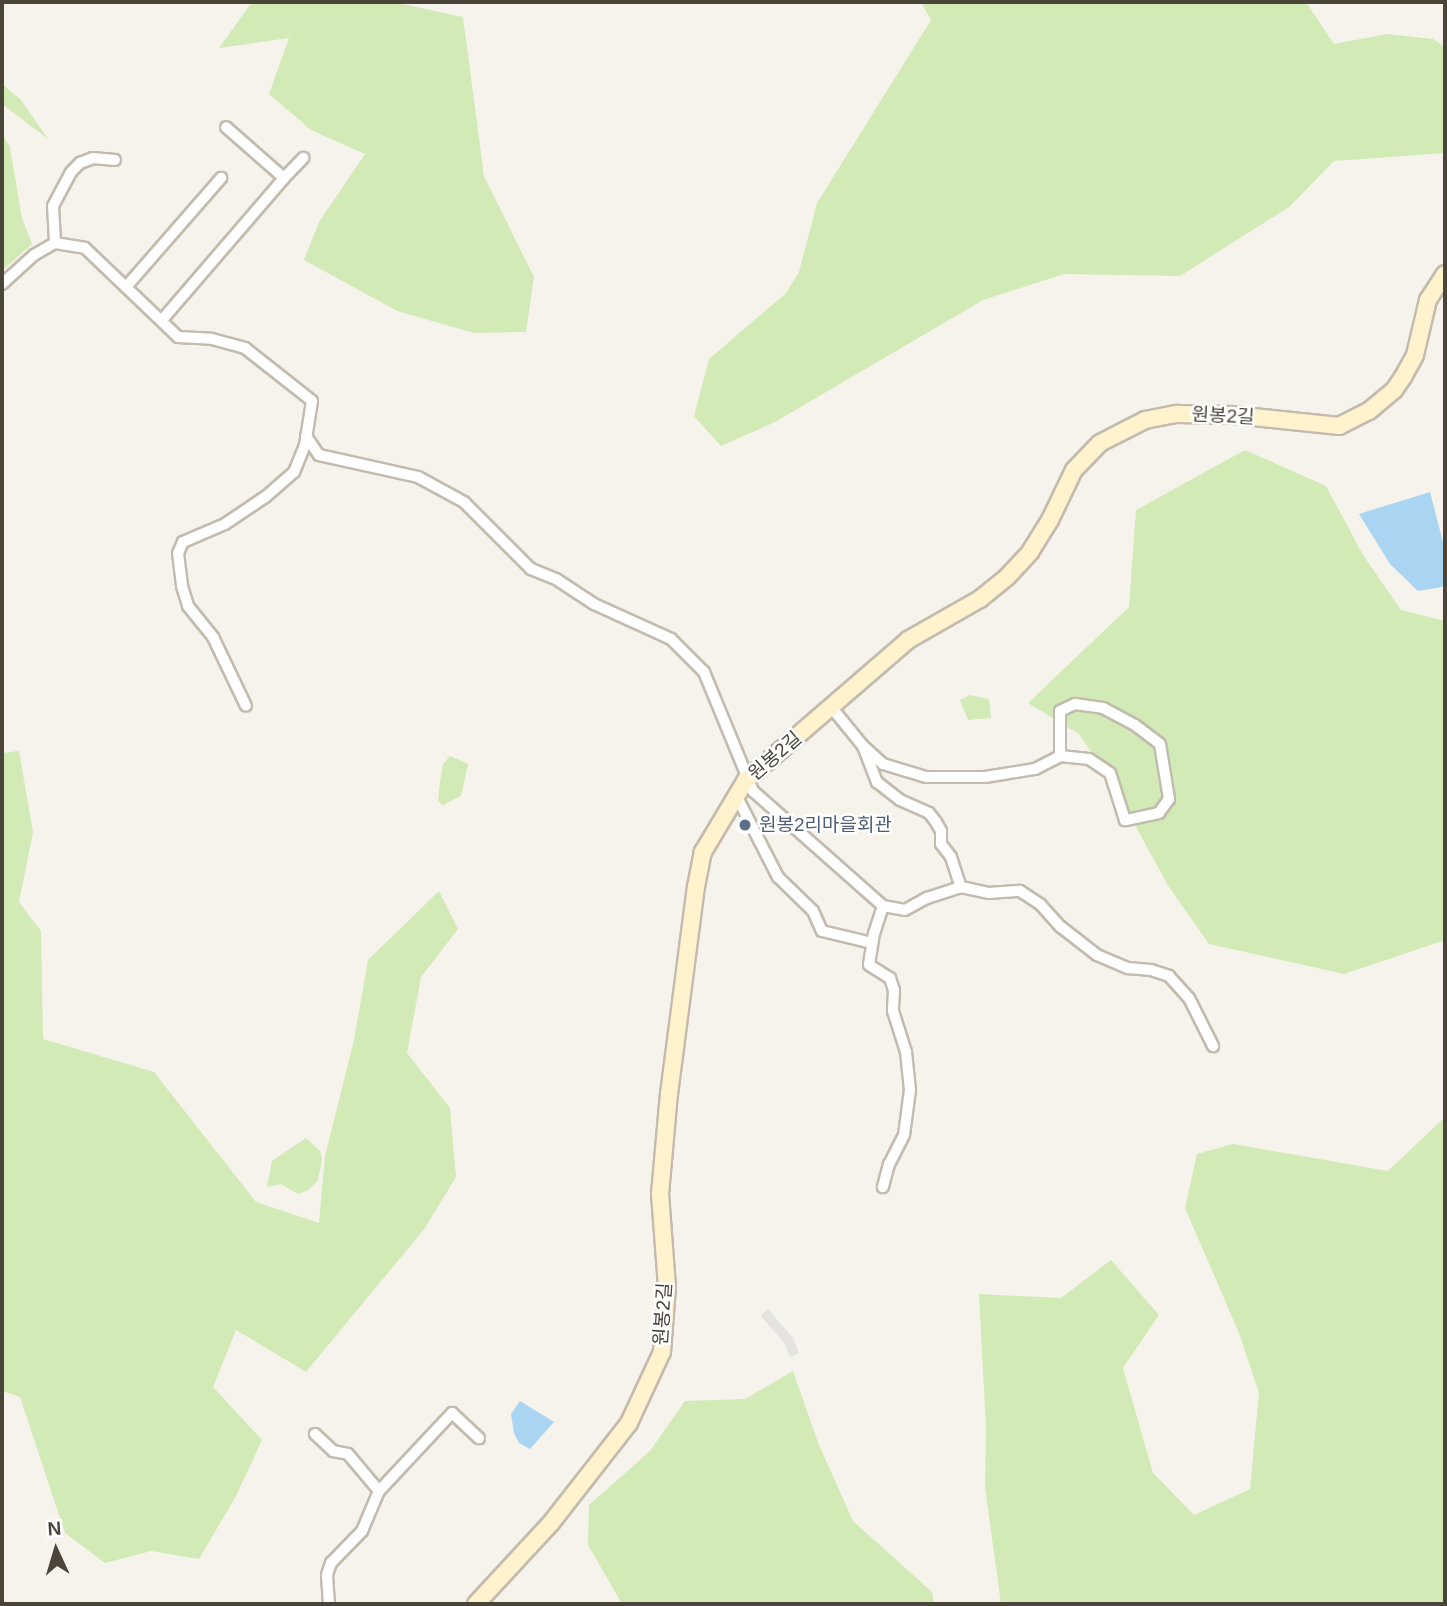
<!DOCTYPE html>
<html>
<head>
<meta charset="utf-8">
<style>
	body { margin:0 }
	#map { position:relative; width:1447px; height:1606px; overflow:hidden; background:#f6f3ec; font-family:Arial,"Noto Sans KR",sans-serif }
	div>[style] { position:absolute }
	.green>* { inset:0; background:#d2eab5 }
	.parking>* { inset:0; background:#e5e3e0 }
	.water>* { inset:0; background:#a9d4f2 }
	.roads { filter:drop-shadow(2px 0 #c2bbae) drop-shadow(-2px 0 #c2bbae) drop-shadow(0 2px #c2bbae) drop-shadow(0 -2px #c2bbae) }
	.street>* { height:10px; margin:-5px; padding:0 5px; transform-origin:5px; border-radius:5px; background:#fff }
	.secondary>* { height:16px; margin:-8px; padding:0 8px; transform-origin:8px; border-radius:8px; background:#fff3cd }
	.dots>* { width:19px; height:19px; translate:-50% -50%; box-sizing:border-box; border:4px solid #fff; border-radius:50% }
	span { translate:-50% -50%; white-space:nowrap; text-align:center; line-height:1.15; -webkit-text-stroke:5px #fff; paint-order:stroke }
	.street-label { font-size:19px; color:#4b4439 }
	.service-label { font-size:19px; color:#4e5e75 }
	.left { translate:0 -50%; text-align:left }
	.frame { position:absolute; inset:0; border:4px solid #4b4439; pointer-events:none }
	.north { position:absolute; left:21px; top:1515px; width:70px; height:70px; -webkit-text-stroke:5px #fff; paint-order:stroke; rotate:356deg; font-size:19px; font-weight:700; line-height:28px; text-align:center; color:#4b4439 }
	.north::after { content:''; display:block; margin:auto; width:24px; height:32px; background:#4b4439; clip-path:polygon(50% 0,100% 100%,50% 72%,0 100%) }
</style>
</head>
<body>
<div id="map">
	<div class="green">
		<div style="clip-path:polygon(252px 2px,393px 2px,463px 17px,484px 176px,534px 277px,526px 332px,474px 333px,397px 311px,304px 260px,319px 222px,365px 154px,311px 130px,269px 94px,289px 38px,219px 48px)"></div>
		<div style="clip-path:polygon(921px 2px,1306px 2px,1334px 44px,1388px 34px,1433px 39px,1445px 47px,1445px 153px,1334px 161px,1289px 207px,1180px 276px,1064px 274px,983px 300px,775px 422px,721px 446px,694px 416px,709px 359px,786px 293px,799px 272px,817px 203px,931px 20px)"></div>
		<div style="clip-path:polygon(2px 84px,21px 100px,48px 139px,2px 104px)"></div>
		<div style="clip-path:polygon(2px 134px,10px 147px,22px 218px,32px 244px,2px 271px)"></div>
		<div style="clip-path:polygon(1245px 450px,1326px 486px,1363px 555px,1401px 610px,1445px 621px,1445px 940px,1344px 974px,1209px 944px,1169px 887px,1110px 780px,1079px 734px,1028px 703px,1129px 607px,1136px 510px)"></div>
		<div style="clip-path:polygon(970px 695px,989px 699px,991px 718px,968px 720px,960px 700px)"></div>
		<div style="clip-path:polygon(19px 751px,33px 832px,19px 902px,41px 931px,43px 1039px,154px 1072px,256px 1202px,319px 1223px,325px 1156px,354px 1040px,368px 960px,439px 891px,458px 929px,421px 977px,407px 1053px,450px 1108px,456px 1177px,425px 1228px,306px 1372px,236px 1330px,213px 1387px,262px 1440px,236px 1496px,199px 1559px,151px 1551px,105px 1563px,65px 1533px,20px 1397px,2px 1391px,2px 753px)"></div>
		<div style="clip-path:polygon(450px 756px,468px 764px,461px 796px,443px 805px,438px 801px,440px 782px,443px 764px)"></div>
		<div style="clip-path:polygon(1445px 1117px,1445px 1604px,1001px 1604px,985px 1487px,986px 1427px,979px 1294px,1061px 1298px,1111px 1260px,1159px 1315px,1123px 1368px,1153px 1473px,1194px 1515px,1250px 1489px,1259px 1393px,1239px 1333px,1185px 1208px,1197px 1154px,1233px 1144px,1388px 1171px)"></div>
		<div style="clip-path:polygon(306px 1138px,320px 1151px,322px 1159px,318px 1180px,308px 1190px,298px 1194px,281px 1184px,267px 1187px,272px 1161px)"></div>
		<div style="clip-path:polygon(793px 1371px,819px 1445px,853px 1521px,932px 1592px,934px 1604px,622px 1604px,588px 1545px,589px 1505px,650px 1451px,685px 1401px,745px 1399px)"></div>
	</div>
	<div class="parking">
		<div style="clip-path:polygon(768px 1309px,793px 1338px,799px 1353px,790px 1357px,784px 1343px,761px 1316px)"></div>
	</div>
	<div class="water">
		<div style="clip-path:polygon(1430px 492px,1445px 550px,1445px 581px,1442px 587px,1418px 591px,1390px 564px,1359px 514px)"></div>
		<div style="clip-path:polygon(520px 1401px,554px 1422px,530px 1449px,519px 1443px,514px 1433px,511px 1414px)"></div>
	</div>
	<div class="roads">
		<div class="street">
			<div style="left:284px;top:178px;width:28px;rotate:-46deg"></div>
			<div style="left:55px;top:243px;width:37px;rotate:-93deg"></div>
			<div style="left:53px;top:206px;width:38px;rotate:-62deg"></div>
			<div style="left:71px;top:172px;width:13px;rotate:-45deg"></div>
			<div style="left:80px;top:163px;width:14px;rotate:-21deg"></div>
			<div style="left:93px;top:158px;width:22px;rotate:5deg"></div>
			<div style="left:2px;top:284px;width:43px;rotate:-42.2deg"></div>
			<div style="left:34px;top:255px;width:24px;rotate:-30deg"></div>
			<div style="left:55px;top:243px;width:30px;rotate:9deg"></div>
			<div style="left:85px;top:248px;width:129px;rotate:43.7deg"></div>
			<div style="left:178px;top:337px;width:34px;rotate:3deg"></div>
			<div style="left:212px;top:339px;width:34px;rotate:15deg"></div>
			<div style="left:245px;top:348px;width:85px;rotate:38.3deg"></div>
			<div style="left:312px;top:401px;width:45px;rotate:99deg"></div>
			<div style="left:305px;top:445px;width:29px;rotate:112deg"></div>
			<div style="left:294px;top:472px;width:38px;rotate:139deg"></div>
			<div style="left:265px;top:497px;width:48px;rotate:146deg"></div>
			<div style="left:225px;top:524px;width:46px;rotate:156.8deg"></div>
			<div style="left:183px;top:542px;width:12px;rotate:114deg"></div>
			<div style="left:178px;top:553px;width:33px;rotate:83deg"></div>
			<div style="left:182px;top:586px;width:21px;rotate:73deg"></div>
			<div style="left:188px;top:606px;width:40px;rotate:51deg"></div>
			<div style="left:213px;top:637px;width:76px;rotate:64.4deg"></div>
			<div style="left:126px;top:287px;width:145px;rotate:-48.9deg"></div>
			<div style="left:162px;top:320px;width:187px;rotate:-49.3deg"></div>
			<div style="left:284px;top:178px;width:77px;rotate:-138.7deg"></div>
			<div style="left:306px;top:436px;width:23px;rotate:56deg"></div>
			<div style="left:319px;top:455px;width:101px;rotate:12.5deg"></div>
			<div style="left:418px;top:477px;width:52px;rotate:28.5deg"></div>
			<div style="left:464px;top:502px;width:95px;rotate:45deg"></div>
			<div style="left:531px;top:569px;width:27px;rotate:22deg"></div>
			<div style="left:556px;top:579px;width:45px;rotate:33.3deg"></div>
			<div style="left:594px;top:604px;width:85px;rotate:24.4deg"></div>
			<div style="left:671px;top:639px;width:47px;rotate:45deg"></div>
			<div style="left:704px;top:672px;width:129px;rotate:67.6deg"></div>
			<div style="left:753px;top:791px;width:174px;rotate:41.5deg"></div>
			<div style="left:883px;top:906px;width:28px;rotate:108deg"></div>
			<div style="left:874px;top:933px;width:32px;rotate:99deg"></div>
			<div style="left:869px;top:965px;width:25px;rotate:32deg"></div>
			<div style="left:890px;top:978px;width:13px;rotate:72deg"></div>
			<div style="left:894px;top:990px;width:21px;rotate:93deg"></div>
			<div style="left:893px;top:1011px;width:43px;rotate:72.4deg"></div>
			<div style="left:906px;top:1052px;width:38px;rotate:84deg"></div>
			<div style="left:910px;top:1090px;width:45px;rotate:97.6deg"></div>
			<div style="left:904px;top:1135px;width:33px;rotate:117deg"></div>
			<div style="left:889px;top:1164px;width:24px;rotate:105deg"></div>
			<div style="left:832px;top:708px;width:49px;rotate:50.8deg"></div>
			<div style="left:863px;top:746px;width:39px;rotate:69deg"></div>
			<div style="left:877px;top:782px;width:29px;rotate:38deg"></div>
			<div style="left:900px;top:800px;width:32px;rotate:24deg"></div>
			<div style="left:929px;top:813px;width:11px;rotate:52deg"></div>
			<div style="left:936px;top:822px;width:10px;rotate:61deg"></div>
			<div style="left:941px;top:831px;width:13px;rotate:90deg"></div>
			<div style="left:941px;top:844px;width:16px;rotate:52deg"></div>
			<div style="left:951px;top:857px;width:32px;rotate:72deg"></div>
			<div style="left:863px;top:746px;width:27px;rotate:42deg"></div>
			<div style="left:883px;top:764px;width:45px;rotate:16.8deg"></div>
			<div style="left:926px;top:777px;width:59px"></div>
			<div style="left:985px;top:777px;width:51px;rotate:-9.1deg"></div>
			<div style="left:1035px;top:769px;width:28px;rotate:-27deg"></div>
			<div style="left:1060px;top:756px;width:45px;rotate:-90deg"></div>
			<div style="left:1060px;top:711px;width:17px;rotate:-25deg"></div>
			<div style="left:1075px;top:704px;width:28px;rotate:8deg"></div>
			<div style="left:1103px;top:708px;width:36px;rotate:28deg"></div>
			<div style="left:1135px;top:725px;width:31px;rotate:37deg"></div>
			<div style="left:1160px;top:744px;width:56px;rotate:80.7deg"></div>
			<div style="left:1169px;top:799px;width:17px;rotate:126deg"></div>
			<div style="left:1159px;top:813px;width:35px;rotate:168deg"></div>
			<div style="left:1125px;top:820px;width:49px;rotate:-107.7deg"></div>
			<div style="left:1110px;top:773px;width:25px;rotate:-146deg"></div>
			<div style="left:1089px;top:759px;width:29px;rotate:-174deg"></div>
			<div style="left:737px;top:797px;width:90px;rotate:62.9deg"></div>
			<div style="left:778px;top:877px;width:49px;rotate:44.2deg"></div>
			<div style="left:813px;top:911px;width:22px;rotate:66deg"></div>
			<div style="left:822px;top:931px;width:51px;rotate:13.5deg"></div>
			<div style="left:883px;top:906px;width:22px;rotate:10deg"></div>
			<div style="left:905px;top:910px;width:25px;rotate:-29deg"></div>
			<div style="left:927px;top:898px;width:36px;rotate:-18deg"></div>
			<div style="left:961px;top:887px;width:29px;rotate:12deg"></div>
			<div style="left:989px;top:893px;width:31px;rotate:-4deg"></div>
			<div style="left:1020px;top:891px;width:24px;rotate:33deg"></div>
			<div style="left:1040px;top:904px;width:31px;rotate:48deg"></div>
			<div style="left:1061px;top:927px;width:46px;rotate:37.9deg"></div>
			<div style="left:1097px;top:955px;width:34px;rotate:23deg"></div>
			<div style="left:1128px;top:968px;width:23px;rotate:5deg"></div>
			<div style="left:1151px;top:970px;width:19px;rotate:18deg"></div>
			<div style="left:1169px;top:976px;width:30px;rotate:48deg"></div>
			<div style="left:1189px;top:998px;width:54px;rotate:63.4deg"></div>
			<div style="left:315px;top:1434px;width:25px;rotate:43deg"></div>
			<div style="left:333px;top:1451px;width:15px;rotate:11deg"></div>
			<div style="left:348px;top:1454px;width:48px;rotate:50deg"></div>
			<div style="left:329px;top:1604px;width:29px;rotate:-94deg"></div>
			<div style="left:327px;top:1575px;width:13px;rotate:-72deg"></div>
			<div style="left:331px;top:1563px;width:45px;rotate:-45.9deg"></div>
			<div style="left:362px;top:1531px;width:43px;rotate:-67deg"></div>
			<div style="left:379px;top:1491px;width:107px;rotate:-46.9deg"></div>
			<div style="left:452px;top:1413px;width:37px;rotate:43deg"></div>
		</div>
		<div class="secondary">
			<div style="left:476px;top:1604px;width:110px;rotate:-47.2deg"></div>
			<div style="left:551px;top:1523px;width:127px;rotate:-52deg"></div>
			<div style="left:629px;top:1423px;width:78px;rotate:-65.1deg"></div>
			<div style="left:662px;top:1352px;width:65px;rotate:-85.6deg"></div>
			<div style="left:667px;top:1287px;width:93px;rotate:-94.3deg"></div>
			<div style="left:660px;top:1194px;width:100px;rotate:-84.9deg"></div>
			<div style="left:669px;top:1094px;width:209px;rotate:-82.6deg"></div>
			<div style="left:696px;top:887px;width:36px;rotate:-79deg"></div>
			<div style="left:703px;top:852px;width:84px;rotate:-59.2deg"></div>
			<div style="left:746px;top:780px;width:214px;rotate:-40.8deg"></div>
			<div style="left:908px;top:640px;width:83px;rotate:-29.7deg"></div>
			<div style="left:980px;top:599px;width:36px;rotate:-39deg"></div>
			<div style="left:1008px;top:576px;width:33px;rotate:-47deg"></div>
			<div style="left:1030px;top:552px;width:38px;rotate:-58deg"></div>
			<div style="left:1050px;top:520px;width:55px;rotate:-64.4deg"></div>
			<div style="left:1074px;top:470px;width:37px;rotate:-46deg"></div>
			<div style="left:1100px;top:443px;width:51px;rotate:-27.1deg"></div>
			<div style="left:1145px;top:420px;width:33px;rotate:-11deg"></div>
			<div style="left:1177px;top:414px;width:57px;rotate:1deg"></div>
			<div style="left:1234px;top:415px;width:106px;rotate:6deg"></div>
			<div style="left:1339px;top:426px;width:34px;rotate:-27deg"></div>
			<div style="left:1369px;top:411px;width:33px;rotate:-40deg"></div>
			<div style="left:1394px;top:390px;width:16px;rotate:-55deg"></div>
			<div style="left:1403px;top:377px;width:25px;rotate:-61deg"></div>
			<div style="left:1415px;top:355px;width:57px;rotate:-76.7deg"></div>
			<div style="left:1428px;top:300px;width:31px;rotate:-57deg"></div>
		</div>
	</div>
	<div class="dots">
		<div style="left:745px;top:825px;background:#5c6f8a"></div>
	</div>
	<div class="street-label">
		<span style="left:1223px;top:416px;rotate:3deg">원봉2길</span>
		<span style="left:775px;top:756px;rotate:-41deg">원봉2길</span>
		<span style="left:663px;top:1314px;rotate:-86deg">원봉2길</span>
	</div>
	<div class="service-label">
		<span class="left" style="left:759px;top:825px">원봉2리마을회관</span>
	</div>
	<div class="frame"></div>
	<div class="north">N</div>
</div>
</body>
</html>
